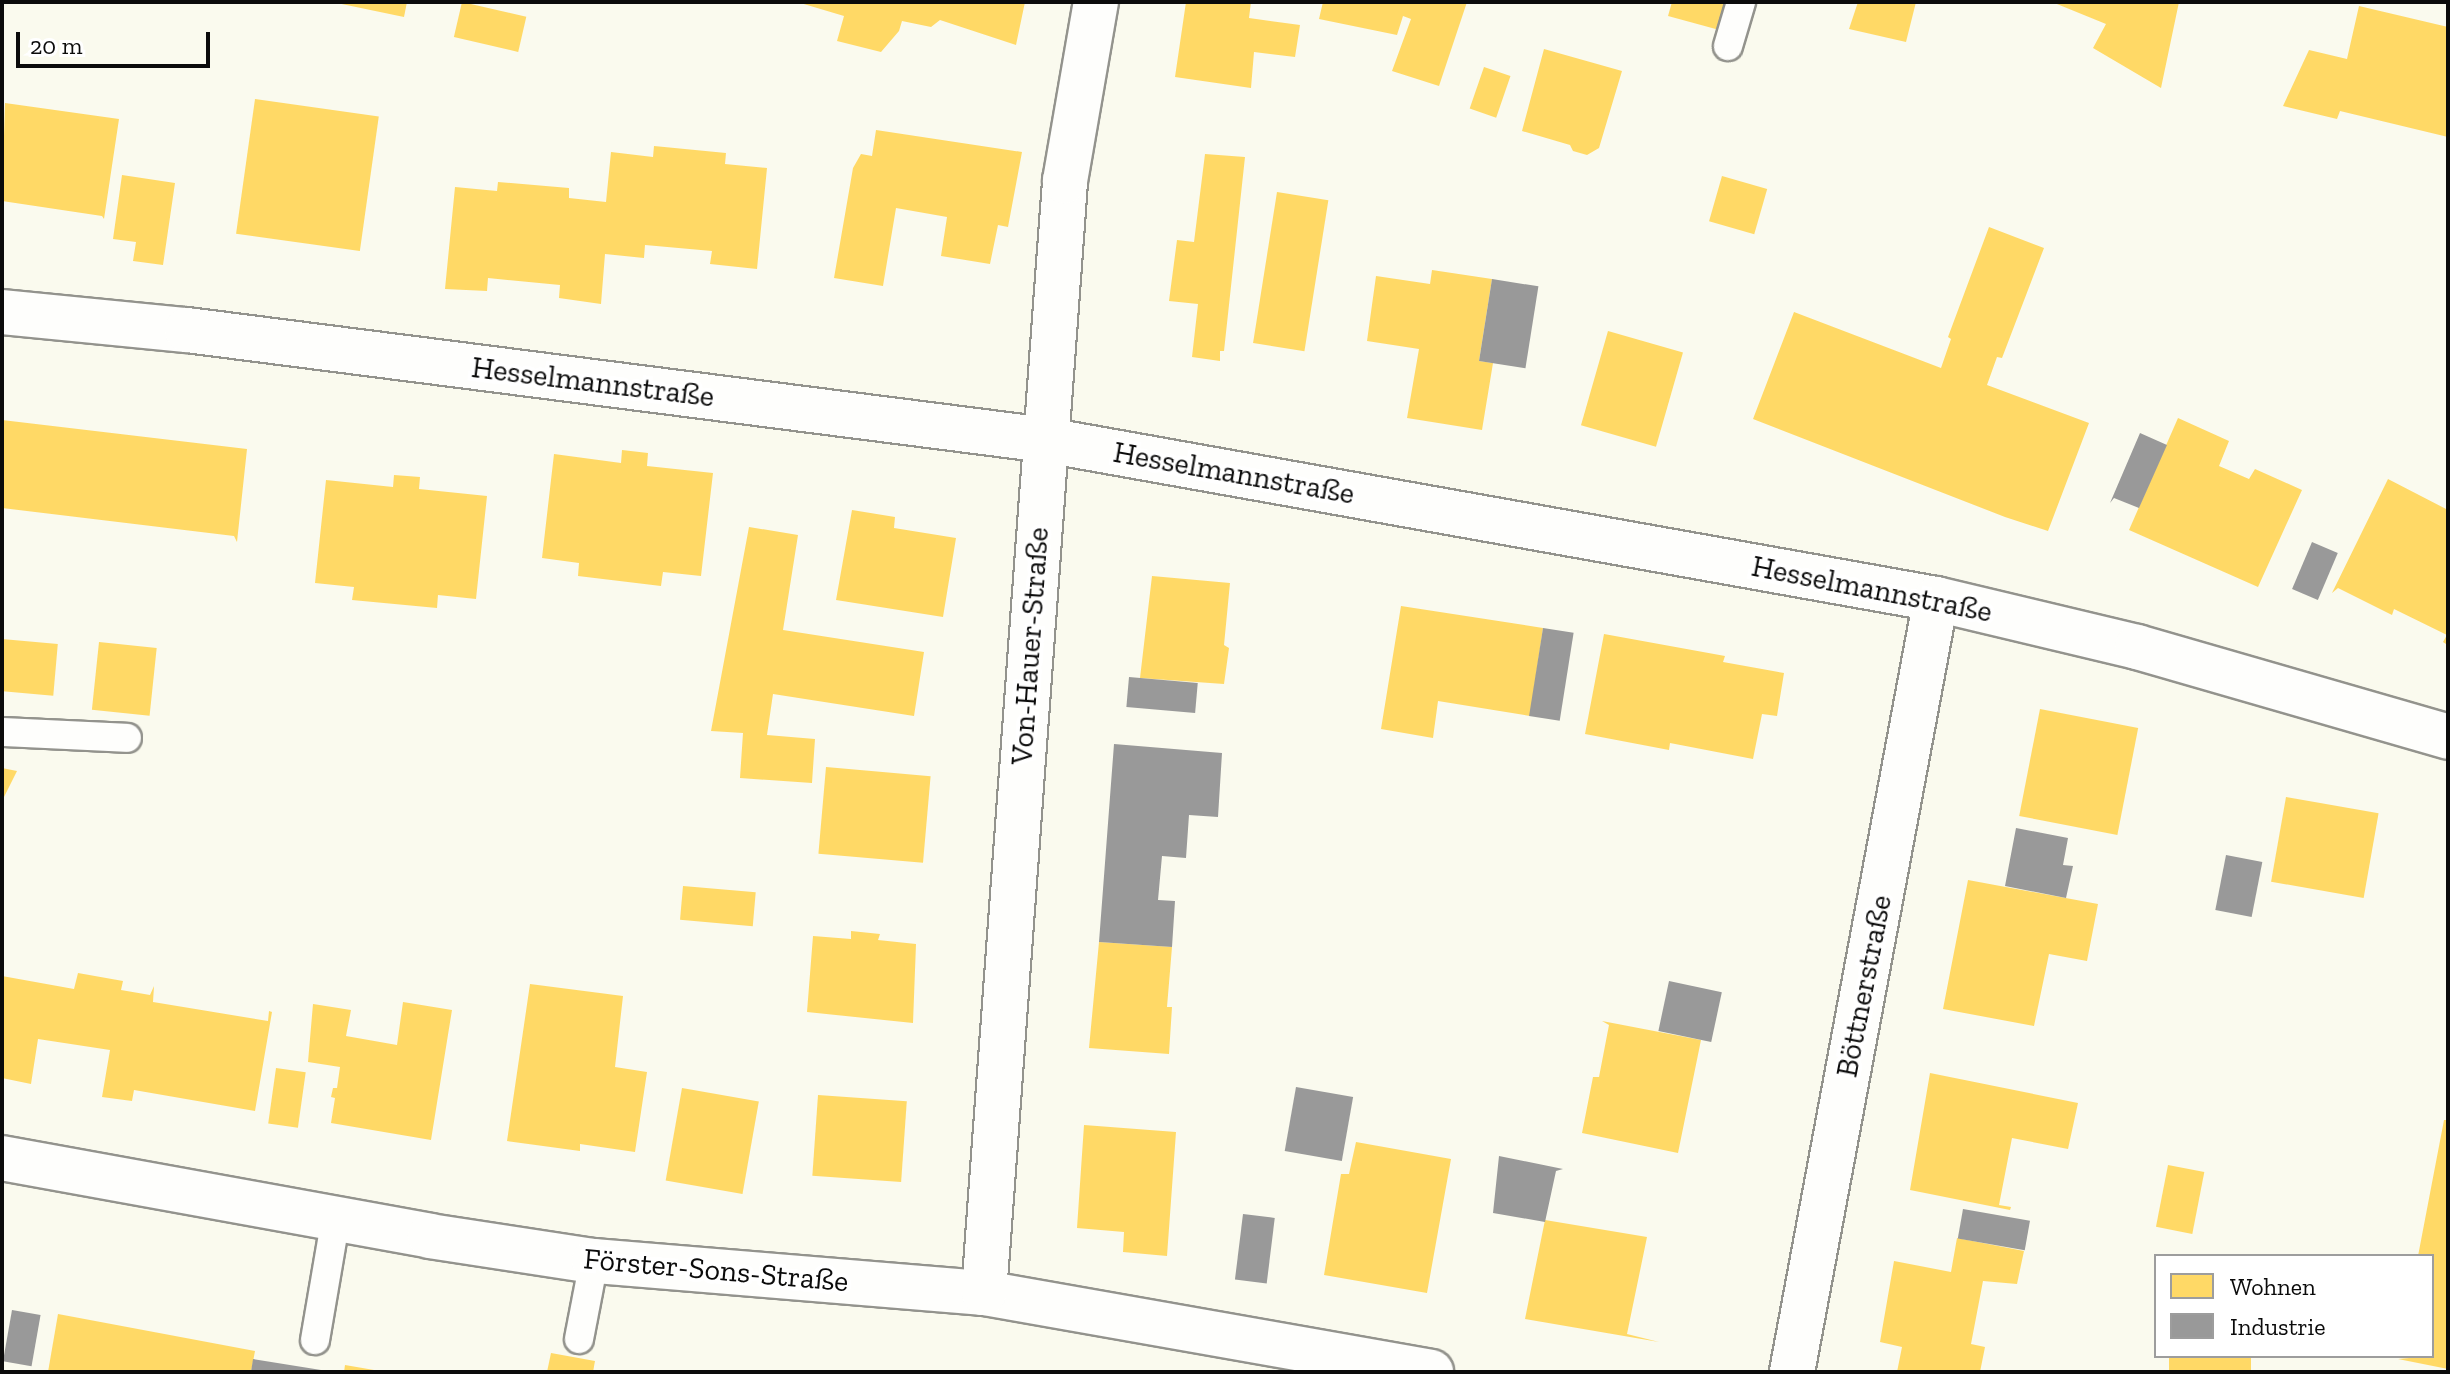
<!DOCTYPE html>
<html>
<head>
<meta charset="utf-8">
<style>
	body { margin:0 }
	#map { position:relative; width:2450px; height:1374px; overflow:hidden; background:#fafaee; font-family:"Zilla Slab",serif }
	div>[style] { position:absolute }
	.homes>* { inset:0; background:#ffd966; transform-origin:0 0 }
	.industry>* { inset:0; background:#999; transform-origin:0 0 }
	.roads { filter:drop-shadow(2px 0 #93938d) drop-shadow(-2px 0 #93938d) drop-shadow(0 2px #93938d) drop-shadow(0 -2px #93938d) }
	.lane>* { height:28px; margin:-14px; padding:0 14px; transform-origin:14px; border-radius:14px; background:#fefefc }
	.street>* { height:44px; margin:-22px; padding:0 22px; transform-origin:22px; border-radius:22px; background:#fefefc }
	span { translate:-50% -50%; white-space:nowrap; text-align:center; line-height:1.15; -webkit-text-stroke:8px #fff; paint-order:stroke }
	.street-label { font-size:30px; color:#0b0b0b }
	.frame { position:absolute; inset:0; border:4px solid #0b0b0b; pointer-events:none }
	.legend { position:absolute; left:2154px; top:1254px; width:280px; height:104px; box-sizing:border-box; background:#fff; border:2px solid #9d9d9d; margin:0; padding:10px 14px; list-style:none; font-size:24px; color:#0b0b0b }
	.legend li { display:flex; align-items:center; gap:16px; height:40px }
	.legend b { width:40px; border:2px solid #9d9d9d }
	.scale { position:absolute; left:16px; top:32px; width:194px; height:36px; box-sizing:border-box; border:4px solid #0b0b0b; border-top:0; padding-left:10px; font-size:24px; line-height:28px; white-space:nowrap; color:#0b0b0b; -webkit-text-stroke:6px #fff; paint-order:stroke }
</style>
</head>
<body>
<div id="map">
	<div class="homes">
		<div style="clip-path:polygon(332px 2px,407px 2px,404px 17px)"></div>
		<div style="left:462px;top:2px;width:66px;height:36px;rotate:13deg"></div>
		<div style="clip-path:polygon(797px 2px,1025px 2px,1016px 45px,940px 20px,931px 27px,902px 21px,899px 31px,881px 52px,837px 41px,844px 16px)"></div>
		<div style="clip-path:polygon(1186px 2px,1251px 2px,1249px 18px,1300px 25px,1295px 57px,1254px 52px,1251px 88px,1175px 77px)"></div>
		<div style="clip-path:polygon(1323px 2px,1416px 4px,1467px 2px,1439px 86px,1392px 71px,1411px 19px,1403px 16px,1397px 35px,1319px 19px)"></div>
		<div style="clip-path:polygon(1672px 2px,1732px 2px,1723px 31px,1668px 16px)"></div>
		<div style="clip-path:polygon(1858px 2px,1916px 2px,1906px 42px,1849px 29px)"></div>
		<div style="clip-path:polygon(2052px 2px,2179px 2px,2161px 88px,2093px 48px,2106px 24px)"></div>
		<div style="clip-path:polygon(2359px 6px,2448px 27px,2448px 137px,2340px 111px,2337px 119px,2283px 106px,2309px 50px,2347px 59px)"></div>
		<div style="clip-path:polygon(1544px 49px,1622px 71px,1599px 148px,1587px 155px,1573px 151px,1570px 145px,1522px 131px)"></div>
		<div style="left:1484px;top:67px;width:28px;height:44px;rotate:19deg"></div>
		<div style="left:255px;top:99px;width:125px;height:136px;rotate:8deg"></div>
		<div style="clip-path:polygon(5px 103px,119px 119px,104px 219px,102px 216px,2px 201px)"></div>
		<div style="clip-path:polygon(876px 130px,1022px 152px,1008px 227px,998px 225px,990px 264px,941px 256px,947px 217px,896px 208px,883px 286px,834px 278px,853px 168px,861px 154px,872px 156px)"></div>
		<div style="clip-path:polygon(654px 146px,726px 153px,725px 164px,767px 168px,757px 269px,710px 264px,712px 251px,645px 245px,644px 258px,605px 254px,601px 304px,559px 298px,560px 285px,488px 278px,487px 291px,445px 289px,455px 187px,497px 191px,498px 182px,569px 188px,569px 198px,606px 202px,611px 152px,653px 157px)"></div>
		<div style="clip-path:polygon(1205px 154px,1245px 157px,1224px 351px,1220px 351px,1220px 361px,1192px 357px,1198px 304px,1169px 301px,1177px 240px,1194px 242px)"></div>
		<div style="clip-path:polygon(122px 175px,175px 183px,163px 265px,133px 261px,136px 242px,113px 239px)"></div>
		<div style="left:1722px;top:176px;width:47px;height:47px;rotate:16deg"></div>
		<div style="left:1277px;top:192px;width:52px;height:153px;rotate:9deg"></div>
		<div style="clip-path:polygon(1989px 227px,2044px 248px,2002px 358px,1997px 357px,1987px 385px,2089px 423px,2048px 531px,2005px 517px,1753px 419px,1794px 312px,1941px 368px,1951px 339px,1948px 337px)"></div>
		<div style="clip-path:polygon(1432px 270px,1492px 279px,1479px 361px,1493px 363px,1482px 430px,1407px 418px,1419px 349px,1367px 341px,1376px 276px,1430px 284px)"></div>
		<div style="left:1608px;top:331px;width:78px;height:98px;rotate:16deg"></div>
		<div style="clip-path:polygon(2178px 418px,2229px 441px,2219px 466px,2249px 479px,2255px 469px,2302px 490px,2258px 587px,2129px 530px)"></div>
		<div style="clip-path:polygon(2px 420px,247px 449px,237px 542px,234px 536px,2px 508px)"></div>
		<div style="clip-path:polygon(622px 450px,648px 453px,647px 466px,713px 473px,701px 576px,663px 572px,661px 586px,578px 576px,579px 563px,542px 558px,554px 454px,621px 463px)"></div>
		<div style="clip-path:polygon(394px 475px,420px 477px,419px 489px,487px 496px,476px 599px,438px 595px,437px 608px,352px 600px,354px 587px,315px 583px,326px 480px,393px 487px)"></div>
		<div style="clip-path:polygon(2388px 479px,2448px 510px,2448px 640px,2446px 644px,2443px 642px,2447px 635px,2394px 609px,2392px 615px,2338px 588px,2332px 593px)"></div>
		<div style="clip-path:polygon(852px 510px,895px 517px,894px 528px,956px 538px,943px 617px,836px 600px)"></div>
		<div style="clip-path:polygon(749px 527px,798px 535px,783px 630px,924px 652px,914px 716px,773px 694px,767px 735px,815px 739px,812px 783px,740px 778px,743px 733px,711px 731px)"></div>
		<div style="clip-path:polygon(1152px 576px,1230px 583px,1224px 645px,1229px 648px,1224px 684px,1140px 678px)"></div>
		<div style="clip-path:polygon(1401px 606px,1543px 628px,1530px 716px,1438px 701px,1433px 738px,1381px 729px)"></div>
		<div style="clip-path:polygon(1604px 634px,1725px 656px,1723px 662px,1784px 673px,1777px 716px,1762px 714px,1753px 759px,1670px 743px,1669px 750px,1585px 734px)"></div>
		<div style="left:2px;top:639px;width:56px;height:52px;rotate:5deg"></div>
		<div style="left:99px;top:642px;width:58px;height:68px;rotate:6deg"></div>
		<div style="left:2040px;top:709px;width:100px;height:109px;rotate:11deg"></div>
		<div style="left:826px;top:767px;width:105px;height:87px;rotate:5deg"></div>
		<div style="clip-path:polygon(2px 768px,17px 771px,2px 801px)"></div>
		<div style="left:2286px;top:797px;width:94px;height:86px;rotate:10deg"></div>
		<div style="clip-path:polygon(1968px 880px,2098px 904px,2087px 961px,2049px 954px,2034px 1026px,1943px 1009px)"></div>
		<div style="left:683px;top:886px;width:73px;height:34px;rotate:5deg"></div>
		<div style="clip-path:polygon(851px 931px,880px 934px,878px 940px,916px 944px,913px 1023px,807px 1012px,813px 936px,851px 939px)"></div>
		<div style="clip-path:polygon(1099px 942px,1172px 947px,1167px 1007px,1172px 1007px,1169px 1054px,1089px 1048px)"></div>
		<div style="clip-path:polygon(78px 973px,123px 981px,121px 990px,150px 995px,154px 986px,153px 1002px,268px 1021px,269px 1011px,272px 1012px,255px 1111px,134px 1090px,132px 1101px,102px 1097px,110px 1050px,38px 1039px,31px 1084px,2px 1078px,2px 976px,74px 989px)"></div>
		<div style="clip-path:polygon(530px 984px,623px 996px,615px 1067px,647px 1072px,635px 1152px,580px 1144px,580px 1151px,507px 1141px)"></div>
		<div style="clip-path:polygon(403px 1002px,452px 1010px,431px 1140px,331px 1123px,335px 1098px,331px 1097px,333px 1088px,337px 1088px,340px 1067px,308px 1062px,313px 1004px,351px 1010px,346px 1036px,397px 1045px)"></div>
		<div style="clip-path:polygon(1602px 1021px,1701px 1040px,1678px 1153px,1582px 1133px,1593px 1077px,1599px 1077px,1609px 1025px)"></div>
		<div style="left:276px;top:1068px;width:30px;height:56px;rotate:8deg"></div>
		<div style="clip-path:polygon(1930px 1073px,2078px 1103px,2068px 1149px,2012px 1138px,1999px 1205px,2011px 1207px,2010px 1210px,1910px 1190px)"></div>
		<div style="left:682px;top:1088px;width:78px;height:94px;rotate:10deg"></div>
		<div style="left:818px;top:1095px;width:89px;height:81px;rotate:4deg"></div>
		<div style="clip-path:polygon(2444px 1120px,2448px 1120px,2448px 1369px,2398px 1359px,2432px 1356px,2432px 1256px,2418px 1256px)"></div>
		<div style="clip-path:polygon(1084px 1125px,1176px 1132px,1167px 1256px,1123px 1252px,1124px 1232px,1077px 1228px)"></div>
		<div style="clip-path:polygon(1356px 1142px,1451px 1159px,1427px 1293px,1324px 1275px,1341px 1174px,1349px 1174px)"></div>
		<div style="left:2168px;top:1165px;width:37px;height:63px;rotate:11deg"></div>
		<div style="clip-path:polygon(1545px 1220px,1647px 1237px,1627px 1334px,1659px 1342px,1525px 1319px)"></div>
		<div style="clip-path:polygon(1957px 1238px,2024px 1251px,2017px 1284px,1983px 1281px,1971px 1344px,1985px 1347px,1980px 1372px,1897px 1372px,1902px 1347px,1880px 1342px,1894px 1261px,1951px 1272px)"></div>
		<div style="clip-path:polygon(58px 1314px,255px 1351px,251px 1372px,48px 1372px)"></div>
		<div style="clip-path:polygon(551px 1353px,595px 1361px,593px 1372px,547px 1372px)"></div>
		<div style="left:2169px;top:1356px;width:82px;height:15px"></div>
		<div style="clip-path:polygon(345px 1365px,374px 1370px,373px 1372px,344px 1372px)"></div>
	</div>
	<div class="industry">
		<div style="left:1492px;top:279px;width:47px;height:83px;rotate:9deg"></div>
		<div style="clip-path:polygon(2140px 433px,2167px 445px,2139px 508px,2114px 498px,2110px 503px)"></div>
		<div style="left:2312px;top:542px;width:28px;height:51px;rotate:23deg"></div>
		<div style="left:1543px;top:628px;width:31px;height:89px;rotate:9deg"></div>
		<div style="left:1129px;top:677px;width:69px;height:30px;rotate:5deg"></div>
		<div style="clip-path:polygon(1114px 744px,1222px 753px,1218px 817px,1189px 815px,1186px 858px,1162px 856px,1158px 900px,1175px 901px,1172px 947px,1099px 942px)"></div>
		<div style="clip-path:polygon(2016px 828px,2068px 838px,2063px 865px,2073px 866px,2066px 898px,2005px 886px)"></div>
		<div style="left:2226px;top:855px;width:37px;height:56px;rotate:11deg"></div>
		<div style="left:1669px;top:981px;width:54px;height:51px;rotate:12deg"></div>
		<div style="left:1296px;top:1087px;width:58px;height:65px;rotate:10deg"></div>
		<div style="clip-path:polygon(1499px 1156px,1563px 1169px,1556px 1171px,1545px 1222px,1493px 1213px)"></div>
		<div style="left:1963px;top:1209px;width:68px;height:30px;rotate:10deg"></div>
		<div style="left:1243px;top:1214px;width:32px;height:66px;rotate:7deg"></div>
		<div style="left:12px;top:1310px;width:29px;height:52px;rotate:10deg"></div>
		<div style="clip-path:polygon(253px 1359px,321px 1370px,321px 1372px,251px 1372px)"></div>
	</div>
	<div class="roads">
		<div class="lane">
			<div style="left:1728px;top:46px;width:46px;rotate:-73.5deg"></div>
			<div style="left:2px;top:732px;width:125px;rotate:2.7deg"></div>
			<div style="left:579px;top:1339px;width:79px;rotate:-79.1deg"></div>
			<div style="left:315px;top:1340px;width:125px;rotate:-80.3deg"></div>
		</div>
		<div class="street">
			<div style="left:2px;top:312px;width:186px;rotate:5.6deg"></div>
			<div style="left:187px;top:330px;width:866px;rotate:7.3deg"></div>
			<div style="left:1046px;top:440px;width:904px;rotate:10.13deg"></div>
			<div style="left:1936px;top:599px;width:207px;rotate:13.4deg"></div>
			<div style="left:2137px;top:647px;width:324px;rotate:16.1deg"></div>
			<div style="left:2px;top:1158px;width:435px;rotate:10.3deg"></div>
			<div style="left:430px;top:1236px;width:166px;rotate:8.7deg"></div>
			<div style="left:594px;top:1261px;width:391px;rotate:4.7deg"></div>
			<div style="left:984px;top:1293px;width:454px;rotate:10deg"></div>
			<div style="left:984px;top:1293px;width:1115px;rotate:-85.83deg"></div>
			<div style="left:1065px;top:181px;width:182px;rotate:-80.2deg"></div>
			<div style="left:1792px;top:1372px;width:786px;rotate:-79.45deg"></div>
		</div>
	</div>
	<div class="street-label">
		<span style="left:593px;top:382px;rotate:7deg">Hesselmannstraße</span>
		<span style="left:1234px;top:473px;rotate:10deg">Hesselmannstraße</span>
		<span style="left:1872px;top:589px;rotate:11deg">Hesselmannstraße</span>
		<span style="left:1030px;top:646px;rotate:-86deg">Von-Hauer-Straße</span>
		<span style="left:1864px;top:986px;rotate:-79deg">Böttnerstraße</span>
		<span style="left:716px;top:1270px;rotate:5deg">Förster-Sons-Straße</span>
	</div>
	<div class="frame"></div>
	<ul class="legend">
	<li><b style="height:22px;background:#ffd966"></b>Wohnen</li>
	<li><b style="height:22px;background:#999"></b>Industrie</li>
	</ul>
	<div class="scale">20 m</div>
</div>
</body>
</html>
